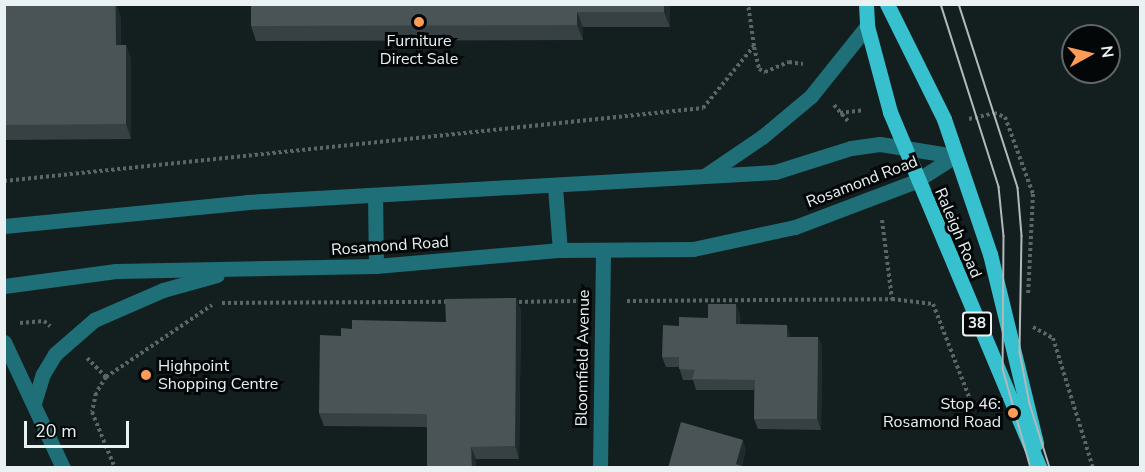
<!DOCTYPE html>
<html>
<head>
<meta charset="utf-8">
<style>
	body { margin:0 }
	#map { position:relative; width:1145px; height:472px; overflow:hidden; background:#131e1f; font-family:"Nunito Sans",sans-serif }
	div>[style] { position:absolute }
	.path>* { height:4px; margin-top:-2px; transform-origin:0; background:repeating-linear-gradient(90deg,#5b6566 0 3px,transparent 0 6px) }
	.minor>* { height:15px; margin:-7.5px; padding:0 7.5px; transform-origin:7.5px; border-radius:7.5px; background:#1e6f77 }
	.tertiary>* { height:15px; margin:-7.5px; padding:0 7.5px; transform-origin:7.5px; border-radius:7.5px; background:#1e6f77 }
	.primary>* { height:15px; margin:-7.5px; padding:0 7.5px; transform-origin:7.5px; border-radius:7.5px; background:#37c0cd }
	.tram>* { height:1.5px; margin:-0.75px; padding:0 0.75px; transform-origin:0.75px; border-radius:0.75px; background:#b1b9ba }
	.wall>* { inset:0; background:#374143 }
	.shaded-wall>* { inset:0; background:#202b2d }
	.building>* { inset:0; background:#4a5456 }
	.dots>* { width:16px; height:16px; translate:-50% -50%; box-sizing:border-box; border:3px solid #040708; border-radius:50% }
	span { translate:-50% -50%; white-space:nowrap; text-align:center; line-height:1.15; -webkit-text-stroke:6px #040708; paint-order:stroke }
	.shield-label span { padding:2px 4px; background:#040708; border:2px solid; border-radius:4px; -webkit-text-stroke-width:0 }
	.shield-label { font-size:15px; color:#eaf1f2; font-weight:700 }
	.poi-label { font-size:16px; color:#eaf1f2 }
	.left { translate:0 -50%; text-align:left }
	.right { translate:-100% -50%; text-align:right }
	.street-label { font-size:16px; color:#eaf1f2 }
	.frame { position:absolute; inset:0; border:6px solid #eaf1f2; pointer-events:none }
	.north { position:absolute; left:1061px; top:24px; width:60px; height:60px; box-sizing:border-box; background:#040708; border:2px solid #606566; border-radius:50%; rotate:82deg; font-size:16px; font-weight:700; line-height:24px; text-align:center; color:#eaf1f2 }
	.north::after { content:''; display:block; margin:auto; width:21px; height:27px; background:#fe9c57; clip-path:polygon(50% 0,100% 100%,50% 72%,0 100%) }
	.scale { position:absolute; left:24px; top:421px; width:105px; height:27px; box-sizing:border-box; border:3px solid #eaf1f2; border-top:0; padding-left:8px; font-size:18px; line-height:21px; white-space:nowrap; color:#eaf1f2; -webkit-text-stroke:4px #040708; paint-order:stroke }
</style>
</head>
<body>
<div id="map">
	<div class="path">
		<div style="left:754px;top:47px;width:23px;rotate:77deg"></div>
		<div style="left:759px;top:69px;width:7px;rotate:27deg"></div>
		<div style="left:765px;top:72px;width:26px;rotate:-23deg"></div>
		<div style="left:789px;top:62px;width:14px;rotate:8deg"></div>
		<div style="left:834px;top:105px;width:23px;rotate:49deg"></div>
		<div style="left:840px;top:113px;width:23px;rotate:-7deg"></div>
		<div style="left:969px;top:119px;width:26px;rotate:-13deg"></div>
		<div style="left:994px;top:113px;width:12px;rotate:20deg"></div>
		<div style="left:1005px;top:117px;width:82px;rotate:70deg"></div>
		<div style="left:1033px;top:194px;width:101px;rotate:92.8deg"></div>
		<div style="left:4px;top:181px;width:703px;rotate:-5.96deg"></div>
		<div style="left:703px;top:108px;width:80px;rotate:-50.6deg"></div>
		<div style="left:754px;top:46px;width:42px;rotate:-98.1deg"></div>
		<div style="left:882px;top:220px;width:80px;rotate:82.8deg"></div>
		<div style="left:892px;top:299px;width:41px;rotate:7deg"></div>
		<div style="left:933px;top:304px;width:100px;rotate:68.8deg"></div>
		<div style="left:627px;top:301px;width:265px;rotate:-0.4deg"></div>
		<div style="left:513px;top:302px;width:64px;rotate:-0.9deg"></div>
		<div style="left:222px;top:303px;width:226px;rotate:-0.3deg"></div>
		<div style="left:20px;top:323px;width:24px;rotate:-5deg"></div>
		<div style="left:44px;top:321px;width:8px;rotate:40deg"></div>
		<div style="left:1033px;top:327px;width:23px;rotate:29deg"></div>
		<div style="left:1053px;top:338px;width:136px;rotate:72.9deg"></div>
		<div style="left:87px;top:358px;width:27px;rotate:45deg"></div>
		<div style="left:106px;top:377px;width:19px;rotate:122deg"></div>
		<div style="left:96px;top:393px;width:19px;rotate:102deg"></div>
		<div style="left:92px;top:412px;width:61px;rotate:67.7deg"></div>
		<div style="left:106px;top:377px;width:128px;rotate:-34.2deg"></div>
	</div>
	<div class="minor">
		<div style="left:4px;top:342px;width:139px;rotate:64.9deg"></div>
		<div style="left:600px;top:468px;width:218px;rotate:-89.2deg"></div>
	</div>
	<div class="tertiary">
		<div style="left:706px;top:175px;width:68px;rotate:-34.2deg"></div>
		<div style="left:762px;top:137px;width:64px;rotate:-39.9deg"></div>
		<div style="left:811px;top:96px;width:90px;rotate:-51.3deg"></div>
		<div style="left:555px;top:187px;width:63px;rotate:85.5deg"></div>
		<div style="left:375px;top:195px;width:71px;rotate:89.2deg"></div>
		<div style="left:4px;top:226px;width:244px;rotate:-5.6deg"></div>
		<div style="left:247px;top:202px;width:529px;rotate:-3.25deg"></div>
		<div style="left:775px;top:172px;width:80px;rotate:-17.5deg"></div>
		<div style="left:851px;top:148px;width:29px;rotate:-8deg"></div>
		<div style="left:880px;top:144px;width:76px;rotate:9.1deg"></div>
		<div style="left:4px;top:286px;width:113px;rotate:-7.6deg"></div>
		<div style="left:116px;top:271px;width:260px;rotate:-1.1deg"></div>
		<div style="left:376px;top:266px;width:185px;rotate:-5deg"></div>
		<div style="left:560px;top:250px;width:133px;rotate:-0.4deg"></div>
		<div style="left:693px;top:249px;width:104px;rotate:-12.2deg"></div>
		<div style="left:795px;top:227px;width:129px;rotate:-20.8deg"></div>
		<div style="left:916px;top:181px;width:46px;rotate:-32.7deg"></div>
		<div style="left:34px;top:403px;width:30px;rotate:-73deg"></div>
		<div style="left:43px;top:374px;width:23px;rotate:-59deg"></div>
		<div style="left:55px;top:354px;width:52px;rotate:-41.1deg"></div>
		<div style="left:94px;top:320px;width:75px;rotate:-23.5deg"></div>
		<div style="left:163px;top:290px;width:56px;rotate:-15.5deg"></div>
	</div>
	<div class="primary">
		<div style="left:866px;top:4px;width:22px;rotate:87deg"></div>
		<div style="left:867px;top:26px;width:89px;rotate:75deg"></div>
		<div style="left:890px;top:112px;width:386px;rotate:67.2deg"></div>
		<div style="left:887px;top:4px;width:128px;rotate:63.6deg"></div>
		<div style="left:944px;top:119px;width:143px;rotate:71.2deg"></div>
		<div style="left:990px;top:254px;width:195px;rotate:76.3deg"></div>
	</div>
	<div class="tram">
		<div style="left:941px;top:4px;width:192px;rotate:72.4deg"></div>
		<div style="left:999px;top:187px;width:49px;rotate:84.2deg"></div>
		<div style="left:1004px;top:236px;width:133px;rotate:90.4deg"></div>
		<div style="left:1003px;top:369px;width:103px;rotate:74.2deg"></div>
		<div style="left:959px;top:4px;width:193px;rotate:72.2deg"></div>
		<div style="left:1018px;top:188px;width:48px;rotate:85.2deg"></div>
		<div style="left:1022px;top:236px;width:116px;rotate:91deg"></div>
		<div style="left:1020px;top:352px;width:53px;rotate:79.1deg"></div>
		<div style="left:1030px;top:404px;width:67px;rotate:72.6deg"></div>
	</div>
	<div class="wall">
		<div style="clip-path:polygon(4px 4px,116px 4px,121px 19px,121px 45px,126px 45px,131px 60px,131px 139px,4px 140px)"></div>
		<div style="clip-path:polygon(251px 4px,670px 4px,670px 27px,583px 27px,583px 40px,256px 41px,251px 26px)"></div>
		<div style="clip-path:polygon(516px 298px,521px 311px,519px 459px,476px 459px,427px 427px,324px 426px,319px 413px,341px 336px,446px 322px)"></div>
		<div style="clip-path:polygon(740px 314px,740px 324px,790px 335px,790px 337px,818px 337px,822px 347px,821px 430px,758px 429px,754px 419px,754px 390px,696px 390px,693px 380px,683px 380px,679px 367px,666px 367px,662px 357px,679px 326px)"></div>
	</div>
	<div class="shaded-wall">
		<div style="clip-path:polygon(116px 4px,121px 19px,121px 60px,116px 45px)"></div>
		<div style="clip-path:polygon(664px 4px,670px 4px,670px 27px,664px 12px)"></div>
		<div style="clip-path:polygon(577px 12px,583px 27px,583px 40px,577px 25px)"></div>
		<div style="clip-path:polygon(126px 45px,131px 60px,131px 139px,126px 124px)"></div>
		<div style="clip-path:polygon(516px 298px,521px 311px,519px 459px,515px 446px)"></div>
		<div style="clip-path:polygon(736px 304px,740px 314px,739px 334px,736px 324px)"></div>
		<div style="clip-path:polygon(787px 325px,790px 335px,790px 347px,787px 337px)"></div>
		<div style="clip-path:polygon(818px 337px,822px 347px,821px 430px,817px 419px)"></div>
		<div style="clip-path:polygon(743px 440px,746px 450px,742px 468px,736px 464px)"></div>
		<div style="clip-path:polygon(471px 447px,476px 459px,476px 468px,472px 468px)"></div>
	</div>
	<div class="building">
		<div style="clip-path:polygon(4px 4px,115px 4px,116px 45px,126px 45px,126px 124px,4px 125px)"></div>
		<div style="clip-path:polygon(251px 4px,664px 4px,664px 12px,577px 12px,577px 25px,251px 26px)"></div>
		<div style="clip-path:polygon(516px 298px,515px 446px,471px 447px,472px 468px,427px 468px,427px 414px,319px 413px,320px 335px,341px 336px,341px 328px,352px 329px,352px 320px,446px 322px,445px 299px)"></div>
		<div style="clip-path:polygon(708px 304px,736px 304px,736px 324px,787px 325px,787px 337px,818px 337px,817px 419px,754px 419px,755px 380px,692px 379px,695px 370px,679px 369px,679px 357px,662px 357px,663px 325px,679px 326px,679px 317px,708px 318px)"></div>
		<div style="clip-path:polygon(681px 422px,743px 440px,736px 464px,748px 468px,668px 468px)"></div>
	</div>
	<div class="dots">
		<div style="left:419px;top:22px;background:#fe9c57"></div>
		<div style="left:146px;top:375px;background:#fe9c57"></div>
		<div style="left:1013px;top:413px;background:#fe9c57"></div>
	</div>
	<div class="shield-label">
		<span style="left:977px;top:324px">38</span>
	</div>
	<div class="poi-label">
		<span style="left:419px;top:50px">Furniture<br>Direct Sale</span>
		<span class="left" style="left:158px;top:375px">Highpoint<br>Shopping Centre</span>
		<span class="right" style="left:1001px;top:413px">Stop 46:<br>Rosamond Road</span>
	</div>
	<div class="street-label">
		<span style="left:862px;top:182px;rotate:-21deg">Rosamond Road</span>
		<span style="left:958px;top:233px;rotate:67deg">Raleigh Road</span>
		<span style="left:390px;top:246px;rotate:-4deg">Rosamond Road</span>
		<span style="left:583px;top:358px;rotate:-89deg">Bloomfield Avenue</span>
	</div>
	<div class="frame"></div>
	<div class="north">N</div>
	<div class="scale">20 m</div>
</div>
</body>
</html>
